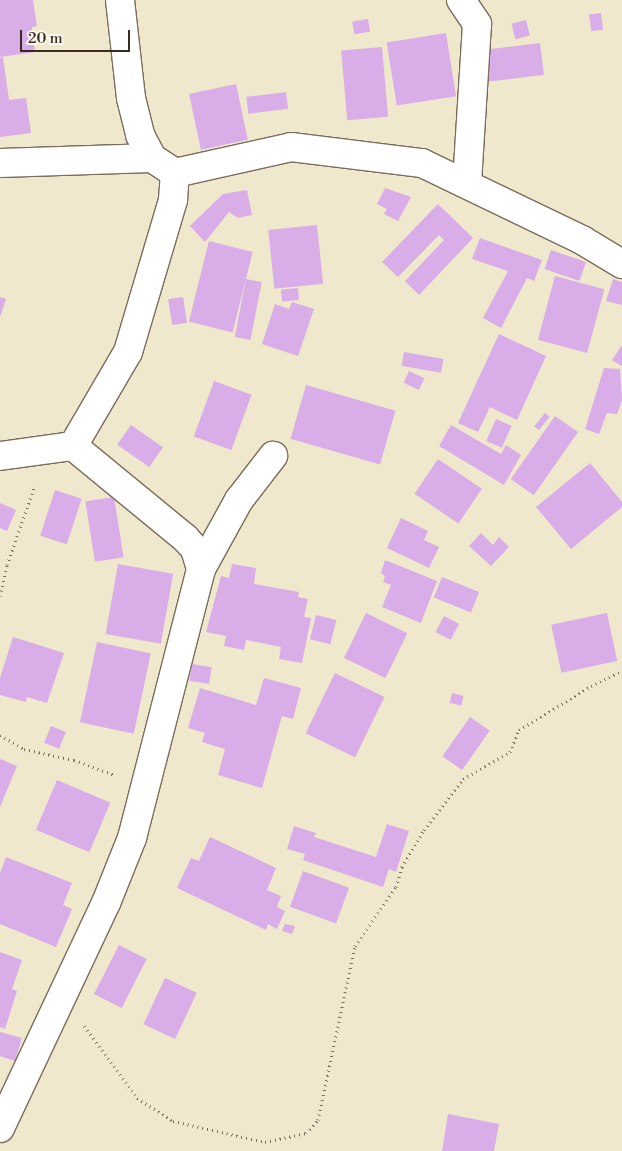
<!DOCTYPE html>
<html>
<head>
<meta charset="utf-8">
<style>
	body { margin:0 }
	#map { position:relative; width:622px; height:1151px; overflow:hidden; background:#efe8cd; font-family:"Libre Bodoni",serif }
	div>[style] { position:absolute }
	.building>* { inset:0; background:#d8ade8; transform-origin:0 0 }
	.path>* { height:3px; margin-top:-1.5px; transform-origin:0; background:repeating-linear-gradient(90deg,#7a6c5b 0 1px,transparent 0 5px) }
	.roads { filter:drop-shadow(1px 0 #7a6c5b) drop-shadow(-1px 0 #7a6c5b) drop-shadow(0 1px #7a6c5b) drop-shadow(0 -1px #7a6c5b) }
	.street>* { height:28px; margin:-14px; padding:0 14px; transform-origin:14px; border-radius:14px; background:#fff }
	span { translate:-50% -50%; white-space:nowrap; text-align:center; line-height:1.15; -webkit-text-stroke:4px #fbf7ec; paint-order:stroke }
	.scale { position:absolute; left:20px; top:30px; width:110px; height:22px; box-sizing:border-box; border:2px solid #3b2a1e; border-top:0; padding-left:6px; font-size:15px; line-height:18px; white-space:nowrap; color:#3b2a1e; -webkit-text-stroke:4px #fbf7ec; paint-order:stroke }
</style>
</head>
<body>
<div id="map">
	<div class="building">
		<div style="clip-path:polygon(0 0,33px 0,37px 26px,32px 27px,35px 52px,0 57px)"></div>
		<div style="left:601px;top:13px;width:17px;height:12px;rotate:83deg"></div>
		<div style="left:368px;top:19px;width:13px;height:16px;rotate:81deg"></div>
		<div style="left:526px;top:20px;width:16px;height:15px;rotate:76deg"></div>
		<div style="left:446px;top:33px;width:64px;height:60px;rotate:81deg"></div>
		<div style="left:540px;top:43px;width:32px;height:55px;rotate:83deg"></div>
		<div style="left:382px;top:47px;width:70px;height:41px;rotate:85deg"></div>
		<div style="clip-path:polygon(3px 57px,9px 100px,26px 98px,31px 133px,0 137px,0 58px)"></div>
		<div style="left:236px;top:84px;width:57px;height:48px;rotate:78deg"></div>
		<div style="left:286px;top:92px;width:17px;height:40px;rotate:83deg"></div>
		<div style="clip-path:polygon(385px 188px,411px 197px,398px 221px,384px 214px,387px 209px,377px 204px)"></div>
		<div style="clip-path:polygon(247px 190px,252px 215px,238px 218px,229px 212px,205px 242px,190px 226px,223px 194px)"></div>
		<div style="clip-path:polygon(438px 204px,473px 238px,419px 295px,405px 281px,444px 240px,439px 235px,398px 277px,382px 262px)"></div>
		<div style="left:317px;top:225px;width:59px;height:49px;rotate:84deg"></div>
		<div style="clip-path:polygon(480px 238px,542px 260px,534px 281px,527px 278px,501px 328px,483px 318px,508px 271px,472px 259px)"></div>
		<div style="left:209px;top:241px;width:45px;height:83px;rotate:14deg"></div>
		<div style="left:551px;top:250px;width:37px;height:20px;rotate:19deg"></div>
		<div style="left:555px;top:276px;width:51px;height:66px;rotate:15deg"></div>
		<div style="left:246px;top:279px;width:16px;height:59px;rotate:11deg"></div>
		<div style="clip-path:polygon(613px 279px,622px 282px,622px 305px,606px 301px)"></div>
		<div style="left:298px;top:288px;width:12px;height:17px;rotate:85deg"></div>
		<div style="clip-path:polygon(0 297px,6px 299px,0 317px)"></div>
		<div style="left:183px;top:297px;width:26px;height:15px;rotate:81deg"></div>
		<div style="clip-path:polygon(292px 302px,314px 309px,298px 356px,262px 344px,275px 304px,289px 309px)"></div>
		<div style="clip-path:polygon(499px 334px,546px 356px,517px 420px,490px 407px,478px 432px,458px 423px)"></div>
		<div style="clip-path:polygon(622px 345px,622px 366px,612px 360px)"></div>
		<div style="left:404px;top:352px;width:40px;height:14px;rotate:10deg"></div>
		<div style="clip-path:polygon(604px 368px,620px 369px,622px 400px,617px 414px,607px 413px,599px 434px,585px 429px)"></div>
		<div style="left:409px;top:371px;width:17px;height:13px;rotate:25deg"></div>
		<div style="left:214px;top:381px;width:40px;height:59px;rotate:20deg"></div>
		<div style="left:306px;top:385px;width:93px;height:56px;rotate:16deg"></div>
		<div style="left:545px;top:413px;width:6px;height:17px;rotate:39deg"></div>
		<div style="left:555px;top:416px;width:28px;height:77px;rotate:35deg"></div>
		<div style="left:496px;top:419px;width:17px;height:24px;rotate:24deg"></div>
		<div style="left:131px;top:425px;width:39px;height:24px;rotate:35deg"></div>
		<div style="clip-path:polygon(451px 425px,501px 454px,506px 445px,521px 455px,504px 485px,439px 446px)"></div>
		<div style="left:438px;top:459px;width:53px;height:42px;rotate:34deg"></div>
		<div style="clip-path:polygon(590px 463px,622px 502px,622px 507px,571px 549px,536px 507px)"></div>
		<div style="left:55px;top:490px;width:28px;height:48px;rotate:18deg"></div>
		<div style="left:114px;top:497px;width:61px;height:29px;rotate:81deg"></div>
		<div style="clip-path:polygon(0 503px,16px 510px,7px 531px,0 528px)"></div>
		<div style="clip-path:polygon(401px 518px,428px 531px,424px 540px,439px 547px,429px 568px,387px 548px)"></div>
		<div style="clip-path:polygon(481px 533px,493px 545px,499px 537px,509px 547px,491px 566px,469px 546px)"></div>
		<div style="clip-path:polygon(385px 560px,437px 581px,421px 623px,382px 607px,391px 585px,383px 582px,385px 576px,381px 573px)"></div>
		<div style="left:118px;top:564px;width:56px;height:71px;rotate:10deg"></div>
		<div style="clip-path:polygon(232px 564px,256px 568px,254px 584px,299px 592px,298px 597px,308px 599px,304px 617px,311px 618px,302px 663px,279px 659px,281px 647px,246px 640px,244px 650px,224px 646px,226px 636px,206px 632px,221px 576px,229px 578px)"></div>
		<div style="left:442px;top:577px;width:40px;height:22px;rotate:22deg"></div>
		<div style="left:366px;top:613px;width:46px;height:50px;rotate:26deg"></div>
		<div style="left:607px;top:613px;width:49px;height:57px;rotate:78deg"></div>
		<div style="left:316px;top:615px;width:21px;height:25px;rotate:14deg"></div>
		<div style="left:444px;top:616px;width:17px;height:18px;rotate:28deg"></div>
		<div style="clip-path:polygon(13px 637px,64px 653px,47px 703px,27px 697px,26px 702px,0 695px,0 678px)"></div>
		<div style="left:97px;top:642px;width:55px;height:82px;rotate:12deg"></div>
		<div style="left:192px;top:664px;width:20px;height:17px;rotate:9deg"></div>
		<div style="left:335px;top:673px;width:55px;height:67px;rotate:26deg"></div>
		<div style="clip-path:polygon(264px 678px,301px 688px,293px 719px,282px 716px,262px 788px,218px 775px,225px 749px,202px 742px,205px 733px,188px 728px,200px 688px,256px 705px)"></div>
		<div style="left:452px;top:693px;width:12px;height:10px;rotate:14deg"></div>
		<div style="left:470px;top:717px;width:24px;height:48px;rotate:35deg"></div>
		<div style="left:51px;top:726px;width:16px;height:18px;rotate:22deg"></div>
		<div style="clip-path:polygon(0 759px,17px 766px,0 807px)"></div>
		<div style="left:57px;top:780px;width:58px;height:54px;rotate:23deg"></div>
		<div style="clip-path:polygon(387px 824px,409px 831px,396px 872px,389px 869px,383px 887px,303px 860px,305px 854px,287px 849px,294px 826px,316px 833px,314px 837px,376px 857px)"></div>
		<div style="clip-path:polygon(210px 837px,276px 868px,267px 890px,281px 896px,277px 907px,285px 911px,277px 929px,268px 924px,266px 930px,177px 888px,191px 858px,199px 861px)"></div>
		<div style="clip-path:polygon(6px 857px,72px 883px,63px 905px,72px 909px,56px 947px,0 924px,0 873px)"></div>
		<div style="left:303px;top:871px;width:49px;height:38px;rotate:20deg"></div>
		<div style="clip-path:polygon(285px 924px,295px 926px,292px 934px,282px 931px)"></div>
		<div style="left:119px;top:945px;width:31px;height:55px;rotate:27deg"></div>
		<div style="clip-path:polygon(0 952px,22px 960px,12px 989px,17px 991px,5px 1029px,0 1027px)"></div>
		<div style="left:165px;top:978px;width:35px;height:51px;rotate:25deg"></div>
		<div style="clip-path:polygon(0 1032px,22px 1038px,15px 1061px,0 1056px)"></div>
		<div style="clip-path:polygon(448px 1114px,499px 1124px,494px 1151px,442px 1151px)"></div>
	</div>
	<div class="path">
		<div style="left:0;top:596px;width:32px;rotate:-77deg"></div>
		<div style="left:7px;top:565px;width:85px;rotate:-70.7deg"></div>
		<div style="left:0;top:735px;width:28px;rotate:30deg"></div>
		<div style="left:24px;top:749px;width:51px;rotate:12.4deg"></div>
		<div style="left:74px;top:760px;width:44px;rotate:20.1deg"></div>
		<div style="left:84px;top:1026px;width:89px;rotate:53.6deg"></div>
		<div style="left:137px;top:1098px;width:43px;rotate:32.6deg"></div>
		<div style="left:173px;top:1121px;width:94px;rotate:12.9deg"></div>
		<div style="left:265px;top:1142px;width:42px;rotate:-12.4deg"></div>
		<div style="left:306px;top:1133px;width:18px;rotate:-47deg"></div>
		<div style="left:318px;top:1120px;width:178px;rotate:-78deg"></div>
		<div style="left:355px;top:946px;width:72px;rotate:-55.2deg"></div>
		<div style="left:396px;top:887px;width:21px;rotate:-73deg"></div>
		<div style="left:402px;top:867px;width:43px;rotate:-59.3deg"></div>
		<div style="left:424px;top:830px;width:64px;rotate:-52.6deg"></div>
		<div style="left:463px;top:779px;width:54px;rotate:-29.9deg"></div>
		<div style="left:510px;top:752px;width:24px;rotate:-68deg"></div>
		<div style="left:519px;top:730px;width:84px;rotate:-31.4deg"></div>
		<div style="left:591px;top:686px;width:34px;rotate:-26deg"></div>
	</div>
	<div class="roads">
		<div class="street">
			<div style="left:120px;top:0;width:99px;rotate:83.6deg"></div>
			<div style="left:131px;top:98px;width:38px;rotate:76deg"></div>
			<div style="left:140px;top:135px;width:26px;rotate:62deg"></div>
			<div style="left:152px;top:158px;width:27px;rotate:33deg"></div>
			<div style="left:175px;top:173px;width:119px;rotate:-12.6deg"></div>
			<div style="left:291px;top:147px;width:132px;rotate:7deg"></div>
			<div style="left:422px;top:163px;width:178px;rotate:25.7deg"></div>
			<div style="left:582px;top:240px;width:47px;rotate:31deg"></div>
			<div style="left:461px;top:0;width:29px;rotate:56deg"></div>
			<div style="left:477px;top:24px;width:160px;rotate:93.6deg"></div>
			<div style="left:0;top:163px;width:152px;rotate:-1.9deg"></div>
			<div style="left:0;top:456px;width:74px;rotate:-7.8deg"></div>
			<div style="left:73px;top:446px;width:109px;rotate:-59.7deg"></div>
			<div style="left:128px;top:352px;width:159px;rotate:-73.5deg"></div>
			<div style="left:173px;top:200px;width:27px;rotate:-86deg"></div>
			<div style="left:201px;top:569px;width:79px;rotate:-61.2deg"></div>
			<div style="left:239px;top:500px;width:56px;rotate:-52.3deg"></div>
			<div style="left:0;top:1128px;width:249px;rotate:-64.8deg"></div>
			<div style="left:106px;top:903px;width:70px;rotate:-68.2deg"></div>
			<div style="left:132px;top:838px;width:278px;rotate:-75.6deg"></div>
			<div style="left:201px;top:569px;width:21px;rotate:-107deg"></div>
			<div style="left:195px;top:549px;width:15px;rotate:-132deg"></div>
			<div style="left:185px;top:538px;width:145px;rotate:-140.6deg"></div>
		</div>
	</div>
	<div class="scale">20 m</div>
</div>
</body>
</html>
